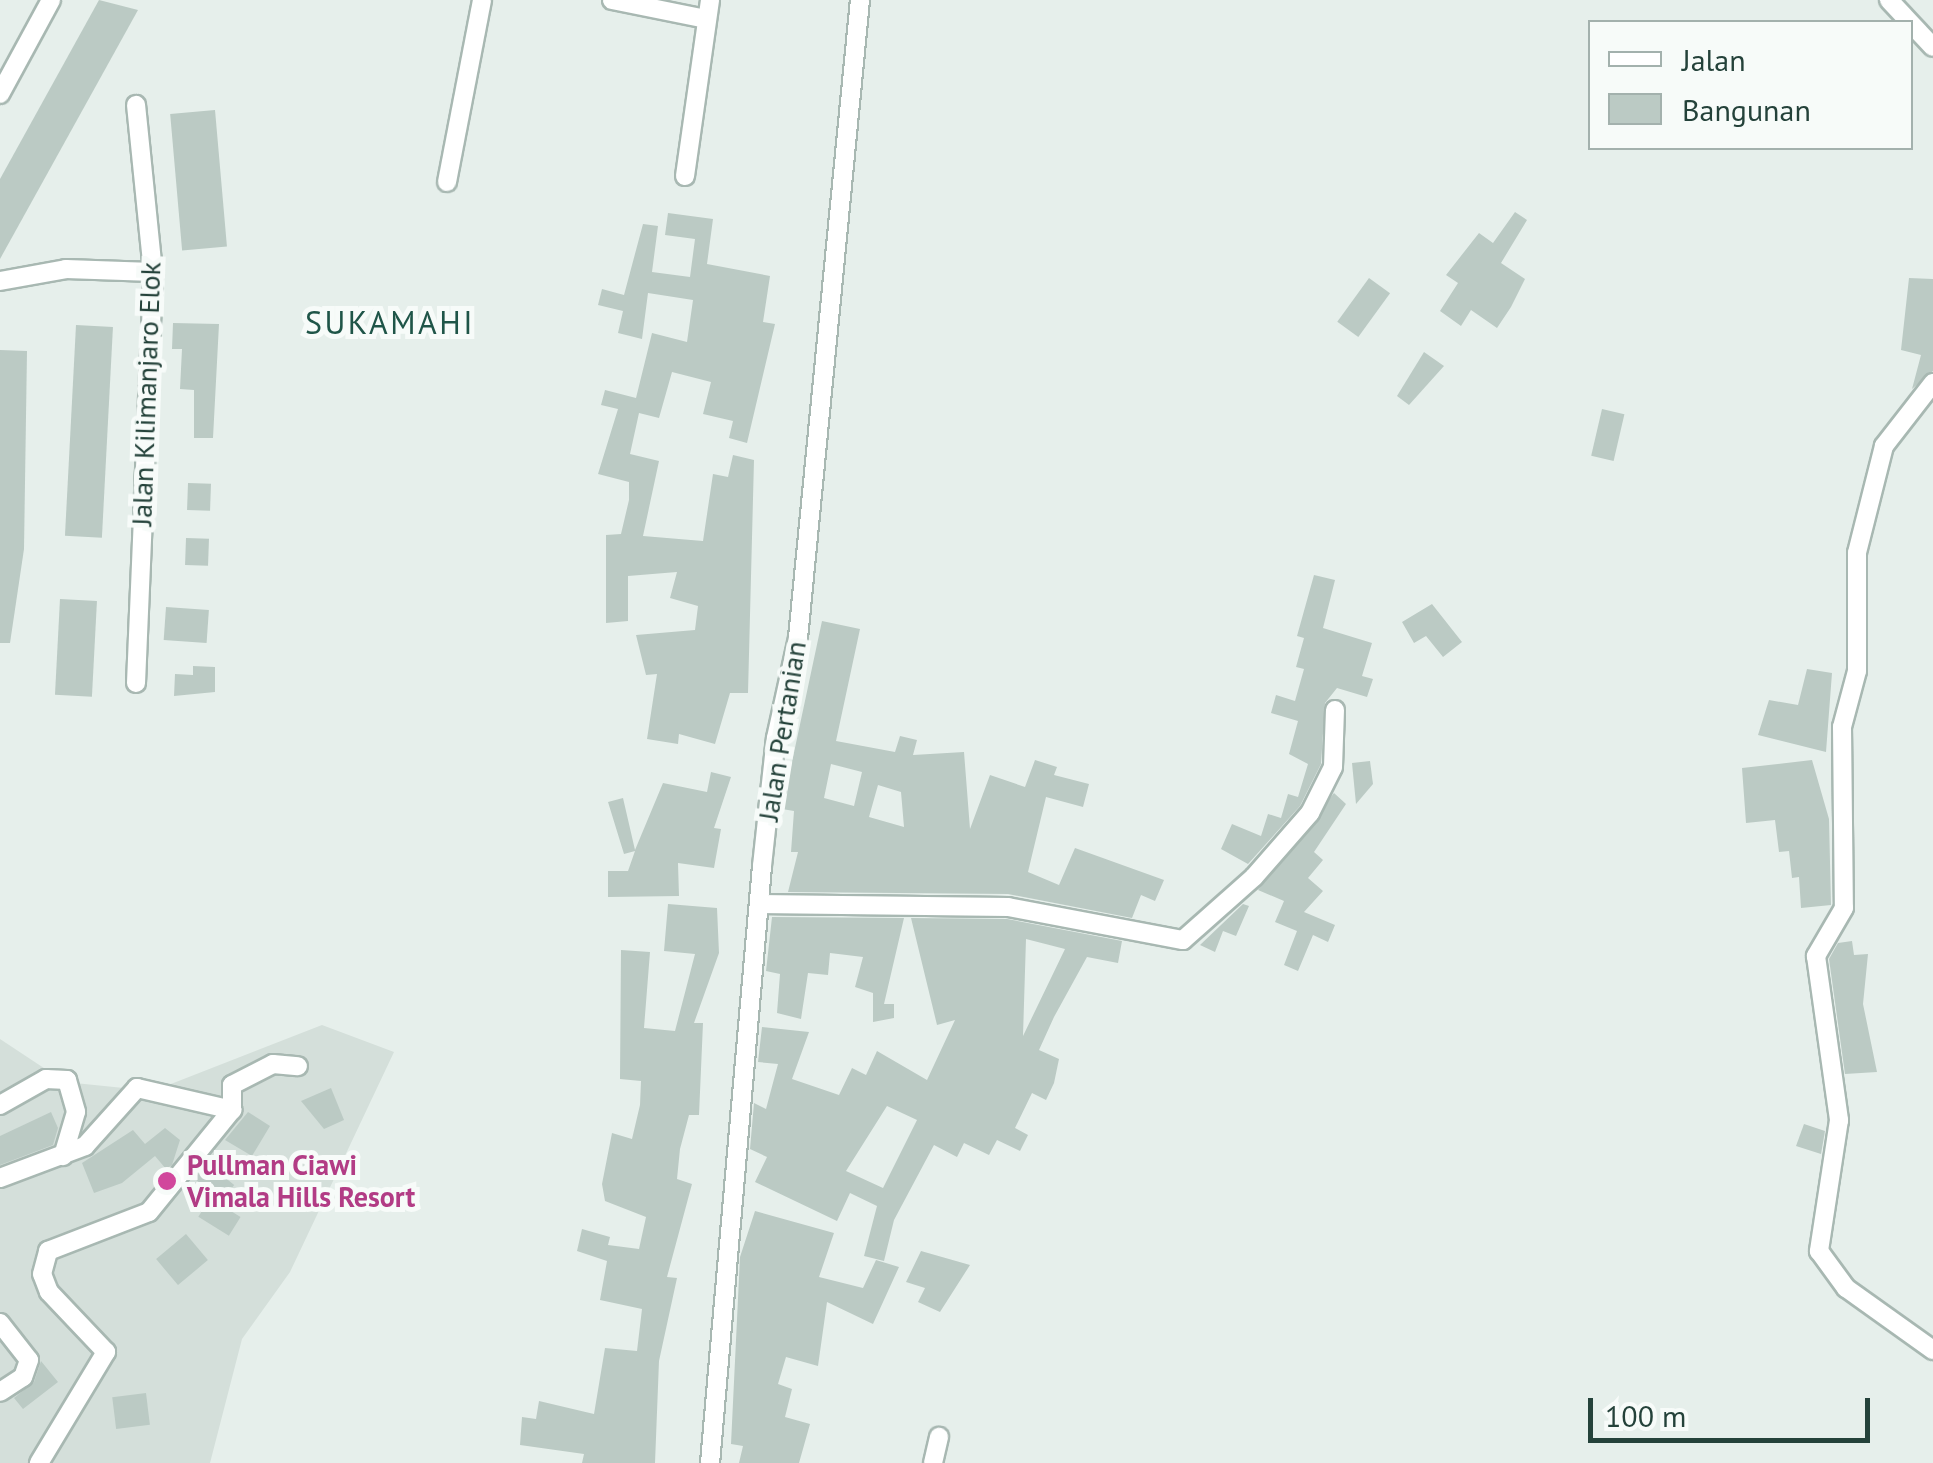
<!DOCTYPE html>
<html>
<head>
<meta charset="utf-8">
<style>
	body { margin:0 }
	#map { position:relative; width:1933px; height:1463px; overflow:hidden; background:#e6efeb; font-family:"PT Sans",sans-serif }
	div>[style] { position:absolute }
	.built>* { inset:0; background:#d4dfda }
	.building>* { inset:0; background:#bbcac4; transform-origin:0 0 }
	.roads { filter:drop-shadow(2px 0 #a8b8b2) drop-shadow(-2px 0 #a8b8b2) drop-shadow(0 2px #a8b8b2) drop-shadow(0 -2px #a8b8b2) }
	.minor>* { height:18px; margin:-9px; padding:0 9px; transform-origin:9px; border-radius:9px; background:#fff }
	.dots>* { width:28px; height:28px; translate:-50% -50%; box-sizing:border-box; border:5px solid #f7fbf9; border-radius:50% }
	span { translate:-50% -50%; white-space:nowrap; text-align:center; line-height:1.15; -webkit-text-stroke:10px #f7fbf9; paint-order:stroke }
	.street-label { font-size:28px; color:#24423a }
	.hotel-label { font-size:28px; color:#b23c85; font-weight:700 }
	.left { translate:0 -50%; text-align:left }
	.quarter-label { font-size:32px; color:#1f5548; letter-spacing:2.5px }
	.legend { position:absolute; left:1588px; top:20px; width:325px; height:130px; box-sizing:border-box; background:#f7fbf9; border:2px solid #a3b1ad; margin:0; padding:12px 18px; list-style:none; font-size:30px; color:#24423a }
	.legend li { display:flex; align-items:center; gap:20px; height:50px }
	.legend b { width:50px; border:2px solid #a3b1ad }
	.scale { position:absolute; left:1588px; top:1398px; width:282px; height:45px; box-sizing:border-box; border:5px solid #24423a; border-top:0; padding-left:12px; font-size:30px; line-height:35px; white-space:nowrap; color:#24423a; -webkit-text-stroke:8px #f7fbf9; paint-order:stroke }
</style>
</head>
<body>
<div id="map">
	<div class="built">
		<div style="clip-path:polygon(322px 1025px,394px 1052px,290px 1272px,242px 1339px,210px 1463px,0 1463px,0 1039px,65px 1082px,153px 1091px)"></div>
	</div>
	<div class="building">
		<div style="clip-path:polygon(99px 0,138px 10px,0 259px,0 179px)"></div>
		<div style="left:215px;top:110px;width:137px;height:45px;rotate:85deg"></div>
		<div style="clip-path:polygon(1515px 212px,1527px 220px,1501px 263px,1525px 279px,1511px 307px,1497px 328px,1471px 310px,1461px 326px,1440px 311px,1458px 283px,1446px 275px,1479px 233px,1493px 243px)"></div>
		<div style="clip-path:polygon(668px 213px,713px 219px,707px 264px,770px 276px,763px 322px,775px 324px,747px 443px,729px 438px,733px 421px,703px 414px,711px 382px,672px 372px,659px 418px,639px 413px,630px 454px,659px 461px,643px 536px,703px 541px,713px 474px,728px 477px,733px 455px,754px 460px,748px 693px,730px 693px,715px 744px,679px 734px,678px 744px,647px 739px,657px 674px,646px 675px,636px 635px,695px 630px,698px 606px,670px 598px,677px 572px,628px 576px,628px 621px,606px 623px,606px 535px,621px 534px,629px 500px,629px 482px,598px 474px,618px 409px,601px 405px,605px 390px,636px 398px,652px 333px,687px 342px,693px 300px,648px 293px,642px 339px,618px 333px,623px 311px,598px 305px,602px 289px,624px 295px,643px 224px,658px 226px,652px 272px,690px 277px,695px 239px,665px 235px)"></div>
		<div style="left:1369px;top:278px;width:26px;height:54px;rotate:36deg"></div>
		<div style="clip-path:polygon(1909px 278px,1933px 279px,1933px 371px,1912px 389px,1921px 355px,1901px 350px)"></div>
		<div style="clip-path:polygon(173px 323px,219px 324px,213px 438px,194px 438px,194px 390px,180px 389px,182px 349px,172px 349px)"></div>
		<div style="left:76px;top:325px;width:37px;height:211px;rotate:3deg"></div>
		<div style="clip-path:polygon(0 350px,27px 351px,24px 549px,10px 643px,0 643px)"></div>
		<div style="clip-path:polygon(1424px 352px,1444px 366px,1409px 405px,1397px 396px)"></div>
		<div style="left:1602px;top:409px;width:23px;height:48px;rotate:13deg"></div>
		<div style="left:188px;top:483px;width:23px;height:27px;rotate:2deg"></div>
		<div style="left:186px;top:538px;width:23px;height:27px;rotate:2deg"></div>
		<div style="clip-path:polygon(1314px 575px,1335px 580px,1323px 628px,1372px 643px,1362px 676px,1373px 679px,1367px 697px,1337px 688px,1325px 703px,1321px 764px,1300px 806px,1248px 864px,1221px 849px,1232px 824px,1261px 836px,1268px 814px,1281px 818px,1288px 794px,1298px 797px,1308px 764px,1289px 754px,1298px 721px,1271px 713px,1276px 695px,1295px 701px,1304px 669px,1296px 667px,1304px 638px,1297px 636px)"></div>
		<div style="left:60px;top:599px;width:37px;height:96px;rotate:3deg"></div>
		<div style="clip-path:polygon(1432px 604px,1462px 642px,1443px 657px,1426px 636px,1414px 643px,1402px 622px)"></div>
		<div style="left:166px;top:607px;width:43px;height:33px;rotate:4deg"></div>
		<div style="clip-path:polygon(evenodd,822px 621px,860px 629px,836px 741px,895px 752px,900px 736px,917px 740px,913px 755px,964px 752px,970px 829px,990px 775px,1025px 787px,1035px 760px,1057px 767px,1054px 775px,1089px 784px,1083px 807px,1046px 797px,1028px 872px,1059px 885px,1075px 848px,1164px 880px,1155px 901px,1141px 895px,1132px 918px,1008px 894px,788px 892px,798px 852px,791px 852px,794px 811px,782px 809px,822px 621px,831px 764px,862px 772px,854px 806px,824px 798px,831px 764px,822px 621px,878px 785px,901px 792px,904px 827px,869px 817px,878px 785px)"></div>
		<div style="clip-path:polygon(193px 666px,215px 667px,215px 692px,174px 696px,175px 674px,193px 675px)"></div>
		<div style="clip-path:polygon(1807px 669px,1832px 673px,1826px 752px,1758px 735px,1769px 700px,1798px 705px)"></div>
		<div style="clip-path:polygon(1812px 760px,1829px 819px,1831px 905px,1801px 908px,1799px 877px,1792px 878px,1789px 851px,1779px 852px,1775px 820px,1746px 823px,1742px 768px)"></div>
		<div style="clip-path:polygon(1370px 761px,1373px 784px,1356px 804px,1352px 763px)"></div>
		<div style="clip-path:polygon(711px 772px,731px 777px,714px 828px,721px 829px,714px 868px,678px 863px,679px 896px,608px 897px,608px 871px,628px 871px,635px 851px,624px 854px,608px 802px,623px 798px,635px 850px,663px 783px,707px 792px)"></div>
		<div style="clip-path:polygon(1334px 793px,1346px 804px,1314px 852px,1323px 860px,1308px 878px,1323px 891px,1304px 912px,1335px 925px,1328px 942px,1313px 935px,1298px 971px,1284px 965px,1297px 931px,1275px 922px,1284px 901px,1258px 890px)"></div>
		<div style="clip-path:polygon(668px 904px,717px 908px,719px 953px,694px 1023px,703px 1023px,699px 1115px,689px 1115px,680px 1149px,677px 1179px,692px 1184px,667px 1277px,677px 1278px,659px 1361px,655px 1463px,582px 1463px,584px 1454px,520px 1445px,522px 1417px,536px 1419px,539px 1401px,594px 1414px,605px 1348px,637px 1351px,642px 1309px,600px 1300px,607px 1261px,577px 1251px,582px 1229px,610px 1237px,608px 1245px,639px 1249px,646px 1217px,605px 1201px,602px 1184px,612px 1133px,632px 1139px,640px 1105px,641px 1081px,620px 1079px,621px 950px,650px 952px,644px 1028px,675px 1031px,695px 954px,664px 951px)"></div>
		<div style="clip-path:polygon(1243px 904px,1249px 906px,1236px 936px,1223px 931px,1215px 952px,1200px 945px)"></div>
		<div style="clip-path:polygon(772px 917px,904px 918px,884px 1004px,894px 1004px,894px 1018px,873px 1022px,873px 993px,855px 987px,863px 957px,830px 953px,828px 975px,808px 973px,801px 1019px,777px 1013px,780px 974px,766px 971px)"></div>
		<div style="clip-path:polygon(evenodd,911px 918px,1007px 919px,1122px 941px,1118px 963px,1087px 957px,1054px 1017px,1039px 1050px,1059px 1059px,1054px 1083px,1046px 1100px,1032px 1093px,1015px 1128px,1028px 1135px,1020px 1151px,997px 1140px,989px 1155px,964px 1143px,957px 1157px,934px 1145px,894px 1220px,884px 1261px,864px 1256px,877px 1206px,850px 1193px,837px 1221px,755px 1182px,767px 1157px,750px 1149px,754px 1103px,766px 1109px,778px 1064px,758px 1062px,762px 1027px,809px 1032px,792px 1079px,839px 1095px,852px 1068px,866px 1075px,877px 1051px,927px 1080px,955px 1020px,937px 1025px,911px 918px,1026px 939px,1065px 949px,1023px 1036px,1026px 939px,911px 918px,887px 1106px,917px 1120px,883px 1188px,846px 1171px,887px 1106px)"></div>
		<div style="clip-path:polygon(1852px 941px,1854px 955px,1868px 954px,1863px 1004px,1877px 1072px,1845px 1074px,1829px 959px,1838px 943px)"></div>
		<div style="clip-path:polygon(331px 1088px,344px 1120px,324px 1129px,301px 1101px)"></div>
		<div style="clip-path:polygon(51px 1112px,58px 1128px,53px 1145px,0 1165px,0 1136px)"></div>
		<div style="clip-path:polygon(248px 1112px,270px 1126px,252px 1156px,225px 1140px)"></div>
		<div style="clip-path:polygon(1804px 1124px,1825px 1131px,1821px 1154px,1796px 1146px)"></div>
		<div style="clip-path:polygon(165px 1128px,180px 1140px,172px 1165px,166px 1169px,155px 1156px,122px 1183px,94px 1193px,82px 1163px,133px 1130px,145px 1144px)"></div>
		<div style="left:207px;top:1163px;width:35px;height:20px;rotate:39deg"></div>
		<div style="left:210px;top:1198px;width:36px;height:22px;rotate:32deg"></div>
		<div style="clip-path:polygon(755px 1211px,834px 1233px,819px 1277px,863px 1288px,876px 1260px,899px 1267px,873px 1324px,827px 1302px,818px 1366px,786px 1357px,778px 1384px,792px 1389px,785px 1417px,810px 1424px,799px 1463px,739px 1463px,743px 1446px,731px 1444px,740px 1257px)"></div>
		<div style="left:186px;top:1234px;width:34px;height:39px;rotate:50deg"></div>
		<div style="clip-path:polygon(921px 1251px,970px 1265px,940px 1312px,918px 1302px,925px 1288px,906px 1282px)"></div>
		<div style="clip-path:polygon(41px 1361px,58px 1382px,23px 1409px,14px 1398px,34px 1382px)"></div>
		<div style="left:146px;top:1393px;width:32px;height:34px;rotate:83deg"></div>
	</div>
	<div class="roads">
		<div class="minor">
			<div style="left:612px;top:0;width:96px;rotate:11.4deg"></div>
			<div style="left:1889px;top:0;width:64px;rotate:46.9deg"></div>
			<div style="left:0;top:94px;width:107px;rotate:-61.5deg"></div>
			<div style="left:685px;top:176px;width:178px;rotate:-81.9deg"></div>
			<div style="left:447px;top:182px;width:185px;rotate:-79.1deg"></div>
			<div style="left:0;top:281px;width:67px;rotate:-10.3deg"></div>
			<div style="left:66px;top:269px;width:87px;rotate:2deg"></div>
			<div style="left:1933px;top:383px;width:80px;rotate:127.9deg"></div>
			<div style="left:1884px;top:446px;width:110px;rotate:104.2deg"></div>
			<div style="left:1857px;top:553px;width:118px;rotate:90deg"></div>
			<div style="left:1857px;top:671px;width:58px;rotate:105deg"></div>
			<div style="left:1842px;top:727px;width:181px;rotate:89.4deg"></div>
			<div style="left:1844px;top:908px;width:56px;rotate:120.3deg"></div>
			<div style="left:1816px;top:956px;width:166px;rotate:82deg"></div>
			<div style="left:1839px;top:1120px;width:133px;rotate:98.7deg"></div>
			<div style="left:1819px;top:1251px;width:46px;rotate:53.9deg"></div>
			<div style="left:1846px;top:1288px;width:107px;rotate:35.5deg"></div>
			<div style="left:136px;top:683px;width:411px;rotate:-87.6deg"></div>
			<div style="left:153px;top:272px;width:168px;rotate:-95.8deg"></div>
			<div style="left:759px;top:904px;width:249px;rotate:0.7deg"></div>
			<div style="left:1008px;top:907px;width:178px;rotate:10.7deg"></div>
			<div style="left:1183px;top:940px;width:95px;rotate:-41.6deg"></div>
			<div style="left:1254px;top:877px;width:85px;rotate:-48.8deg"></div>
			<div style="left:1310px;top:813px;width:51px;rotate:-63.4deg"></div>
			<div style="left:1333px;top:767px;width:57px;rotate:-88deg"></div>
			<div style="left:0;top:1105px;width:53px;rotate:-29.5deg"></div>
			<div style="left:46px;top:1079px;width:21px;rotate:3deg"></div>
			<div style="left:67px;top:1080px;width:33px;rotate:74deg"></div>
			<div style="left:76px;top:1112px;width:46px;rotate:106.5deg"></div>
			<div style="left:0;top:1178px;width:91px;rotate:-20.6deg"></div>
			<div style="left:85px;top:1146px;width:78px;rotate:-48.1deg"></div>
			<div style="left:137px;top:1088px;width:98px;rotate:13deg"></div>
			<div style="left:0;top:1323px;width:47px;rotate:51.9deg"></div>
			<div style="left:29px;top:1360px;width:18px;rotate:109deg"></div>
			<div style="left:23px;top:1377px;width:27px;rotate:147deg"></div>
			<div style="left:39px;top:1463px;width:130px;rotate:-58.9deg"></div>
			<div style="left:106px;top:1352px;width:83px;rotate:-133.5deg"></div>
			<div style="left:49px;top:1292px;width:19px;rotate:-111deg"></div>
			<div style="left:42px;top:1274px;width:24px;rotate:-75deg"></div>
			<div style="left:48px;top:1251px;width:108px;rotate:-21.1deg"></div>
			<div style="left:149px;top:1212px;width:132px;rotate:-50.9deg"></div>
			<div style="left:232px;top:1110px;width:25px;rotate:-90deg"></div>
			<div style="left:232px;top:1085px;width:46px;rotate:-27.1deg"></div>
			<div style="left:273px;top:1064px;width:25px;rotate:5deg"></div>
			<div style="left:710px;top:1463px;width:599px;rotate:-85.02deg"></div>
			<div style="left:762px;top:866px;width:129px;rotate:-83.8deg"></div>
			<div style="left:776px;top:738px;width:102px;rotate:-77.6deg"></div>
			<div style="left:798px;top:638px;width:641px;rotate:-84.45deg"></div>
			<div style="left:933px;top:1463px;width:27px;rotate:-77deg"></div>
		</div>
	</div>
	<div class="dots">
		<div style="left:167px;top:1181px;background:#d1479c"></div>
	</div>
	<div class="street-label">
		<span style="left:146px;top:394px;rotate:-88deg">Jalan Kilimanjaro Elok</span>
		<span style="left:782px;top:731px;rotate:-81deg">Jalan Pertanian</span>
	</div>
	<div class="hotel-label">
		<span class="left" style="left:187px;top:1181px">Pullman Ciawi<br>Vimala Hills Resort</span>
	</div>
	<div class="quarter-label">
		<span style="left:390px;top:322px">SUKAMAHI</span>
	</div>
	<ul class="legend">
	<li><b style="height:12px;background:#fff"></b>Jalan</li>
	<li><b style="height:28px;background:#bbcac4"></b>Bangunan</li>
	</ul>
	<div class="scale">100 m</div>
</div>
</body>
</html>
